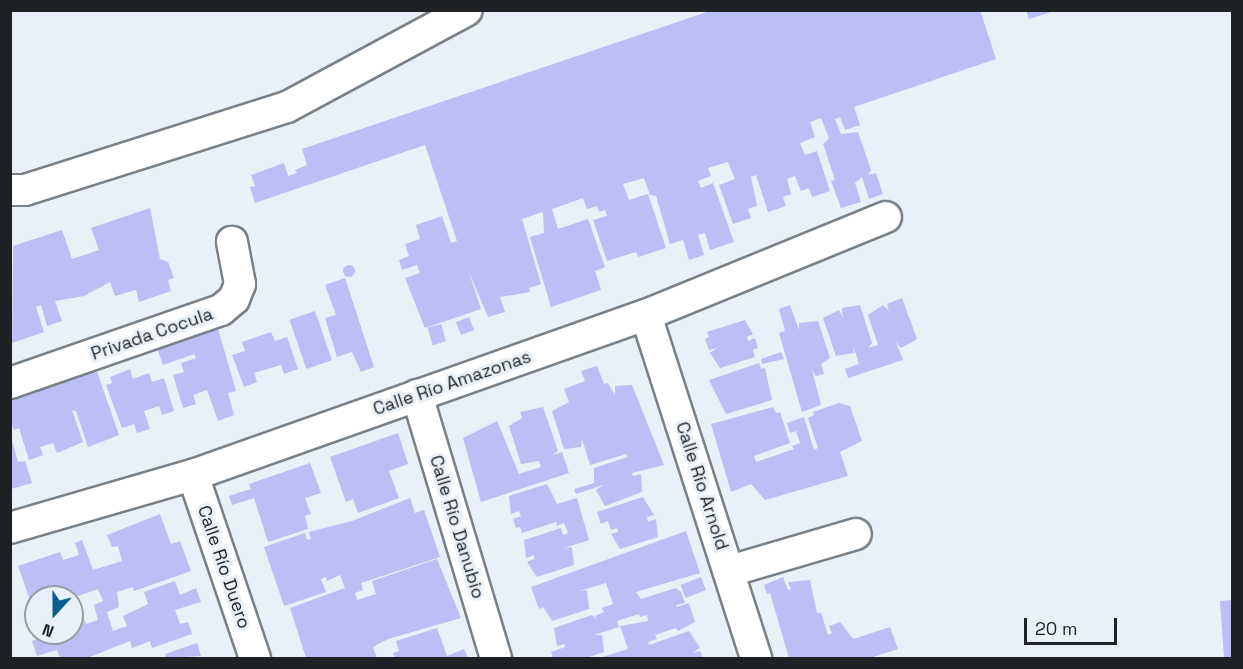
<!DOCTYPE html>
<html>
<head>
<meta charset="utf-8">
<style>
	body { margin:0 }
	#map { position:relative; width:1243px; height:669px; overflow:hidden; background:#e9f0f7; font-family:"Space Grotesk",sans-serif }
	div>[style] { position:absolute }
	.building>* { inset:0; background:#bcbef5; transform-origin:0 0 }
	.round { border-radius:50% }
	.roads { filter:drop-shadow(2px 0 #798086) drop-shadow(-2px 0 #798086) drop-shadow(0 2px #798086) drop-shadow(0 -2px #798086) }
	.street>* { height:30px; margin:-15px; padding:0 15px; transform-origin:15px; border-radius:15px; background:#fff }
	span { translate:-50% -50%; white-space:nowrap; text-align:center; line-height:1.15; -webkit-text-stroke:6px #e9f0f7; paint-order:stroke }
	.street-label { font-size:18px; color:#1f2224 }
	.frame { position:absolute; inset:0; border:12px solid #1f2224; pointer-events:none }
	.north { position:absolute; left:24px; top:585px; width:60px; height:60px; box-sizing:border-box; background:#e9f0f7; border:2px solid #989ea3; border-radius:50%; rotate:201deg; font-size:16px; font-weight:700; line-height:24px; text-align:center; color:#1f2224 }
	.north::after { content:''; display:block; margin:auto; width:21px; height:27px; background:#075f90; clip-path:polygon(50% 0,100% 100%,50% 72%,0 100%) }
	.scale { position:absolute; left:1024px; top:618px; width:93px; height:27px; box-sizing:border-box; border:3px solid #1f2224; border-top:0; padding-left:8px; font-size:18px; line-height:21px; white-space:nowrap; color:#1f2224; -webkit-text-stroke:4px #e9f0f7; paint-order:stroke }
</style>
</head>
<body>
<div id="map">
	<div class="building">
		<div style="clip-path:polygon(713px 10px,980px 10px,996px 59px,854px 107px,860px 125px,845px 130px,840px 117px,835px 119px,841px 134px,858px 132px,871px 170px,868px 175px,876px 173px,883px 194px,869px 199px,862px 177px,855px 183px,861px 202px,841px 208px,831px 181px,835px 180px,823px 144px,829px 138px,821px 118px,810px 122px,815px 137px,800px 143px,805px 155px,817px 151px,830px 191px,812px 197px,809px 188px,801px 191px,795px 176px,790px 178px,787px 179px,791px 194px,783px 197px,786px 206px,768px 212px,756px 175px,751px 177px,757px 206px,748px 209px,751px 218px,733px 224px,719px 185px,735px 179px,728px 162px,708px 168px,711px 176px,698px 181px,701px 188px,713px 183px,734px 242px,710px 250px,705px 233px,698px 235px,704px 255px,689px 260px,683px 240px,670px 244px,656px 196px,650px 195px,644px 178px,623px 184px,629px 200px,648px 194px,666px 248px,638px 257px,636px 252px,607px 261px,593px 220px,607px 216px,605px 210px,599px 212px,597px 206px,587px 209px,583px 198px,552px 209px,558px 229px,588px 219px,605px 267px,595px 271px,601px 290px,551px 307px,530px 237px,544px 233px,543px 212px,522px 219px,541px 284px,529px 288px,530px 292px,500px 297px,505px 312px,488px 317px,468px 270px,481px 309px,425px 328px,405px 278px,420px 273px,417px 265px,402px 270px,399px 260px,409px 256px,405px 244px,420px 239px,416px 225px,442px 216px,451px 243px,457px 241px,425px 145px,255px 203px,250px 187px,255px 186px,251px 175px,284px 163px,288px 176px,297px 173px,295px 170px,307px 165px,302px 149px)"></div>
		<div style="clip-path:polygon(1026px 10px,1054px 10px,1054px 11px,1029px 19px)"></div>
		<div style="clip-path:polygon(150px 208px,160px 259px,168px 262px,174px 278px,168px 280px,171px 291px,139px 302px,136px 290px,115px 296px,110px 282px,84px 296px,55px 301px,62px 321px,47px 326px,41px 305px,36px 307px,44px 332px,12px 343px,13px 246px,62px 230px,72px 259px,99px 250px,91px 228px)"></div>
		<div class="round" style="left:343px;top:265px;width:12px;height:12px"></div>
		<div style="clip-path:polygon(345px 278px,374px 367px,361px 372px,352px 352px,337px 357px,325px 318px,336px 315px,325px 285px)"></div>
		<div style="clip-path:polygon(902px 298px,917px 339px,901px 348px,896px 342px,903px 360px,848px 378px,845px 369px,859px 364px,853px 346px,854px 353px,836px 356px,823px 318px,839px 310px,843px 318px,842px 308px,860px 305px,872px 343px,868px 348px,878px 345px,868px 315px,883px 305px,889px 311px,887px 304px)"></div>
		<div style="clip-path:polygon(790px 305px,799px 330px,799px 323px,818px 321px,830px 358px,821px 364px,824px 374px,816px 376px,812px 370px,821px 405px,802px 412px,779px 333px,785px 331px,779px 309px)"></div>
		<div style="left:315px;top:311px;width:52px;height:27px;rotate:71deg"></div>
		<div style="left:469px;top:317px;width:14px;height:14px;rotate:69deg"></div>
		<div style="clip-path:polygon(745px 320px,753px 334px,747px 337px,748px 341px,755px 338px,758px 348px,753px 350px,755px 357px,720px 368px,710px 353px,717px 348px,709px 350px,705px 339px,709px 337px,707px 332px)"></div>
		<div style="clip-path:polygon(216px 322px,236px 391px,228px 393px,234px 415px,218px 421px,207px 390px,193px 395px,196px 404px,183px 408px,173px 375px,184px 372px,181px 363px,196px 358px,194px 354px,163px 365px,155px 342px)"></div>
		<div style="left:441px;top:324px;width:18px;height:14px;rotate:74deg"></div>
		<div style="clip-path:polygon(271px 332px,275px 341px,287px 337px,298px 369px,284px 374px,281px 365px,254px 373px,257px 382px,244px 387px,232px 355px,245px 351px,242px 342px)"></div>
		<div style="clip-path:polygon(781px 352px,784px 359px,762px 364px,761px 359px)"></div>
		<div style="clip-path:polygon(94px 363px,119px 435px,88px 447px,76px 411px,72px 410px,83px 442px,57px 453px,53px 443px,40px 447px,43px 455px,29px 460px,19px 428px,14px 430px,10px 418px,10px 391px)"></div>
		<div style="clip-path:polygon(759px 363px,761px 369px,765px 368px,772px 400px,726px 414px,709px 380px)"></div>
		<div style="clip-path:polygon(597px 366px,604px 384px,608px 383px,615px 395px,615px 386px,632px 385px,664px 465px,632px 473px,633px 476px,641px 474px,642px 492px,605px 506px,596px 490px,603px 485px,576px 494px,574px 489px,594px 483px,594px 468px,628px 457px,626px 454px,590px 465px,582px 439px,581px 447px,564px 449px,552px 411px,569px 402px,564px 389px,585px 381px,581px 371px)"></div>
		<div style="clip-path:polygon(130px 369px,133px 379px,149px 373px,152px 382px,164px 378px,174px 411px,162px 415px,159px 406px,144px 411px,150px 429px,137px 433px,134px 424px,122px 428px,106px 385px,112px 383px,110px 377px)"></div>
		<div style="clip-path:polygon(839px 403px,850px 406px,862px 441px,840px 452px,848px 476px,765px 500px,751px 484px,731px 492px,711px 424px,773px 407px,776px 413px,780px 412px,790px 443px,754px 456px,756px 462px,794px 449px,792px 446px,800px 443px,796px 431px,790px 433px,787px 423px,804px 417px,814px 450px,818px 448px,808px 418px,814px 415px,813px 412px)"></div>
		<div style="clip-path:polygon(543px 407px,558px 451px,552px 455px,562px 452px,569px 473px,481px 502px,463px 438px,497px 421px,519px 474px,541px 467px,539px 461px,521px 464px,509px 426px,522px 418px,520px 412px)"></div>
		<div style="clip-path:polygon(10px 433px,18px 462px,25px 461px,32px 483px,11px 489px)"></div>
		<div style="clip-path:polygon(398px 433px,408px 464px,389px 471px,399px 498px,358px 513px,353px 499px,346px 502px,330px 457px)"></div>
		<div style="clip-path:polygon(310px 463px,321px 493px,305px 498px,311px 514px,305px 516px,308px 529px,268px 542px,254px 498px,232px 505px,229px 496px,251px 489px,249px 484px)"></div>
		<div style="clip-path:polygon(547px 484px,557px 504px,577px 498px,589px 540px,564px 548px,572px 547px,574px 565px,537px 577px,527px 562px,534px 559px,534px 555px,526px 558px,524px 540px,561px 528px,563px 535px,568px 533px,564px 523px,557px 526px,556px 522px,522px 533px,520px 527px,516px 528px,513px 519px,521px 516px,519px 511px,511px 514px,509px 496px)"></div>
		<div style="clip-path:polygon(643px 497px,654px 515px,647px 517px,648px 522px,656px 519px,658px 537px,620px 549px,611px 534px,618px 532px,617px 528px,611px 530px,608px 521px,601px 524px,597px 512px)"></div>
		<div style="clip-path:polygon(410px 498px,415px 513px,424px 510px,440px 557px,361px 583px,363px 590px,355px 593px,357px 600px,376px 594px,372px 581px,437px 559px,461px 618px,388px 639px,373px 647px,377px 658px,306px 658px,290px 608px,345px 588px,340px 575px,327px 581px,326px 577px,321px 579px,326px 592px,284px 606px,264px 547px,305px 533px,307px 540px,311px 539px,309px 532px,352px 521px)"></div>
		<div style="clip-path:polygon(160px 514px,171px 544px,180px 541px,191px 571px,134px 591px,133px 587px,117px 592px,119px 607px,107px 612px,113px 631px,127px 626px,123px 616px,148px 604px,144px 592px,175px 581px,180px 595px,196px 588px,201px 602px,175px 610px,180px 624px,188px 622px,192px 634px,152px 648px,150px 641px,132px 648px,130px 641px,87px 658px,60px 658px,57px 650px,37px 656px,32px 641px,42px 637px,41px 633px,72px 633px,72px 616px,82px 612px,86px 624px,98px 620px,94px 605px,103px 601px,98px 589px,75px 597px,74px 592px,65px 597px,36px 597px,36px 617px,18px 566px,60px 552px,63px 560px,79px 555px,75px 543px,82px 540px,93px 570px,122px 561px,118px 546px,112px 547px,107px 535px)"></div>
		<div style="clip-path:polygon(686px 531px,700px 573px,636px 592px,641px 599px,676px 588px,681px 592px,685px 603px,676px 605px,677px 607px,689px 603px,695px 622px,678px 631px,676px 628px,655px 635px,657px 639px,648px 642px,649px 645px,689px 631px,700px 648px,692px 653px,700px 651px,703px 658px,599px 658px,628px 649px,620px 626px,648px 621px,647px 615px,640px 617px,639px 614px,617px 621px,619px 627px,594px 635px,602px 635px,604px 652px,586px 658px,553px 658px,551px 652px,565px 647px,564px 644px,557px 646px,554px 628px,592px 615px,597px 620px,595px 616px,604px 612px,602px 608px,613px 604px,606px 583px,579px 591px,587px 590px,589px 609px,552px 621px,543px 607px,539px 609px,531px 587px)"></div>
		<div style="left:701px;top:577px;width:14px;height:22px;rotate:69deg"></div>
		<div style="clip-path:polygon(783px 577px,788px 590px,791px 589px,788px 582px,810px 580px,817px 613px,821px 613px,828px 635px,832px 633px,829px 626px,840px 622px,853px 639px,890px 627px,898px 649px,870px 658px,789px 658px,770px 593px,767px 594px,764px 585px)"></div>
		<div style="clip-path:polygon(1232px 600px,1232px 658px,1224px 658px,1220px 601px)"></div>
		<div style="clip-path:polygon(437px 628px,447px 656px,464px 649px,468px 658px,395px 658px,393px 653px,399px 651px,396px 641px)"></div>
		<div style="clip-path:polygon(197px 643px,201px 656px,166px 658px,165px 654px)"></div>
	</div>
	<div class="roads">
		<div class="street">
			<div style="left:10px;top:190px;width:15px"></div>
			<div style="left:25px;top:190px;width:275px;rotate:-17.6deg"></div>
			<div style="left:287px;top:107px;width:204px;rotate:-28.3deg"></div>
			<div style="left:646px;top:315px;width:360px;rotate:72.2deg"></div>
			<div style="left:10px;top:383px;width:223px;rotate:-19.1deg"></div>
			<div style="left:221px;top:310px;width:17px;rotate:-40deg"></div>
			<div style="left:234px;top:299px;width:16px;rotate:-68deg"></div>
			<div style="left:240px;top:284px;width:43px;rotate:-100.8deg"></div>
			<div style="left:417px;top:395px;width:275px;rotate:73.3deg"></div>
			<div style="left:193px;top:475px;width:193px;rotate:71.3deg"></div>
			<div style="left:10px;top:528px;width:191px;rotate:-16.2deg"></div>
			<div style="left:193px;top:475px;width:480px;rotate:-19.5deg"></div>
			<div style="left:646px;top:315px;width:259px;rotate:-22.2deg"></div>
			<div style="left:730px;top:571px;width:131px;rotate:-16.4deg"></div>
		</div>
	</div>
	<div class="street-label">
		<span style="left:152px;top:334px;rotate:-19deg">Privada Cocula</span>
		<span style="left:452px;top:383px;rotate:-19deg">Calle Río Amazonas</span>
		<span style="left:702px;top:486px;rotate:72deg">Calle Río Arnold</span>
		<span style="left:457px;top:527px;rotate:73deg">Calle Río Danubio</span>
		<span style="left:224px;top:567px;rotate:71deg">Calle Río Duero</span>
	</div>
	<div class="frame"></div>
	<div class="north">N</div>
	<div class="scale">20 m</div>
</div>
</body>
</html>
